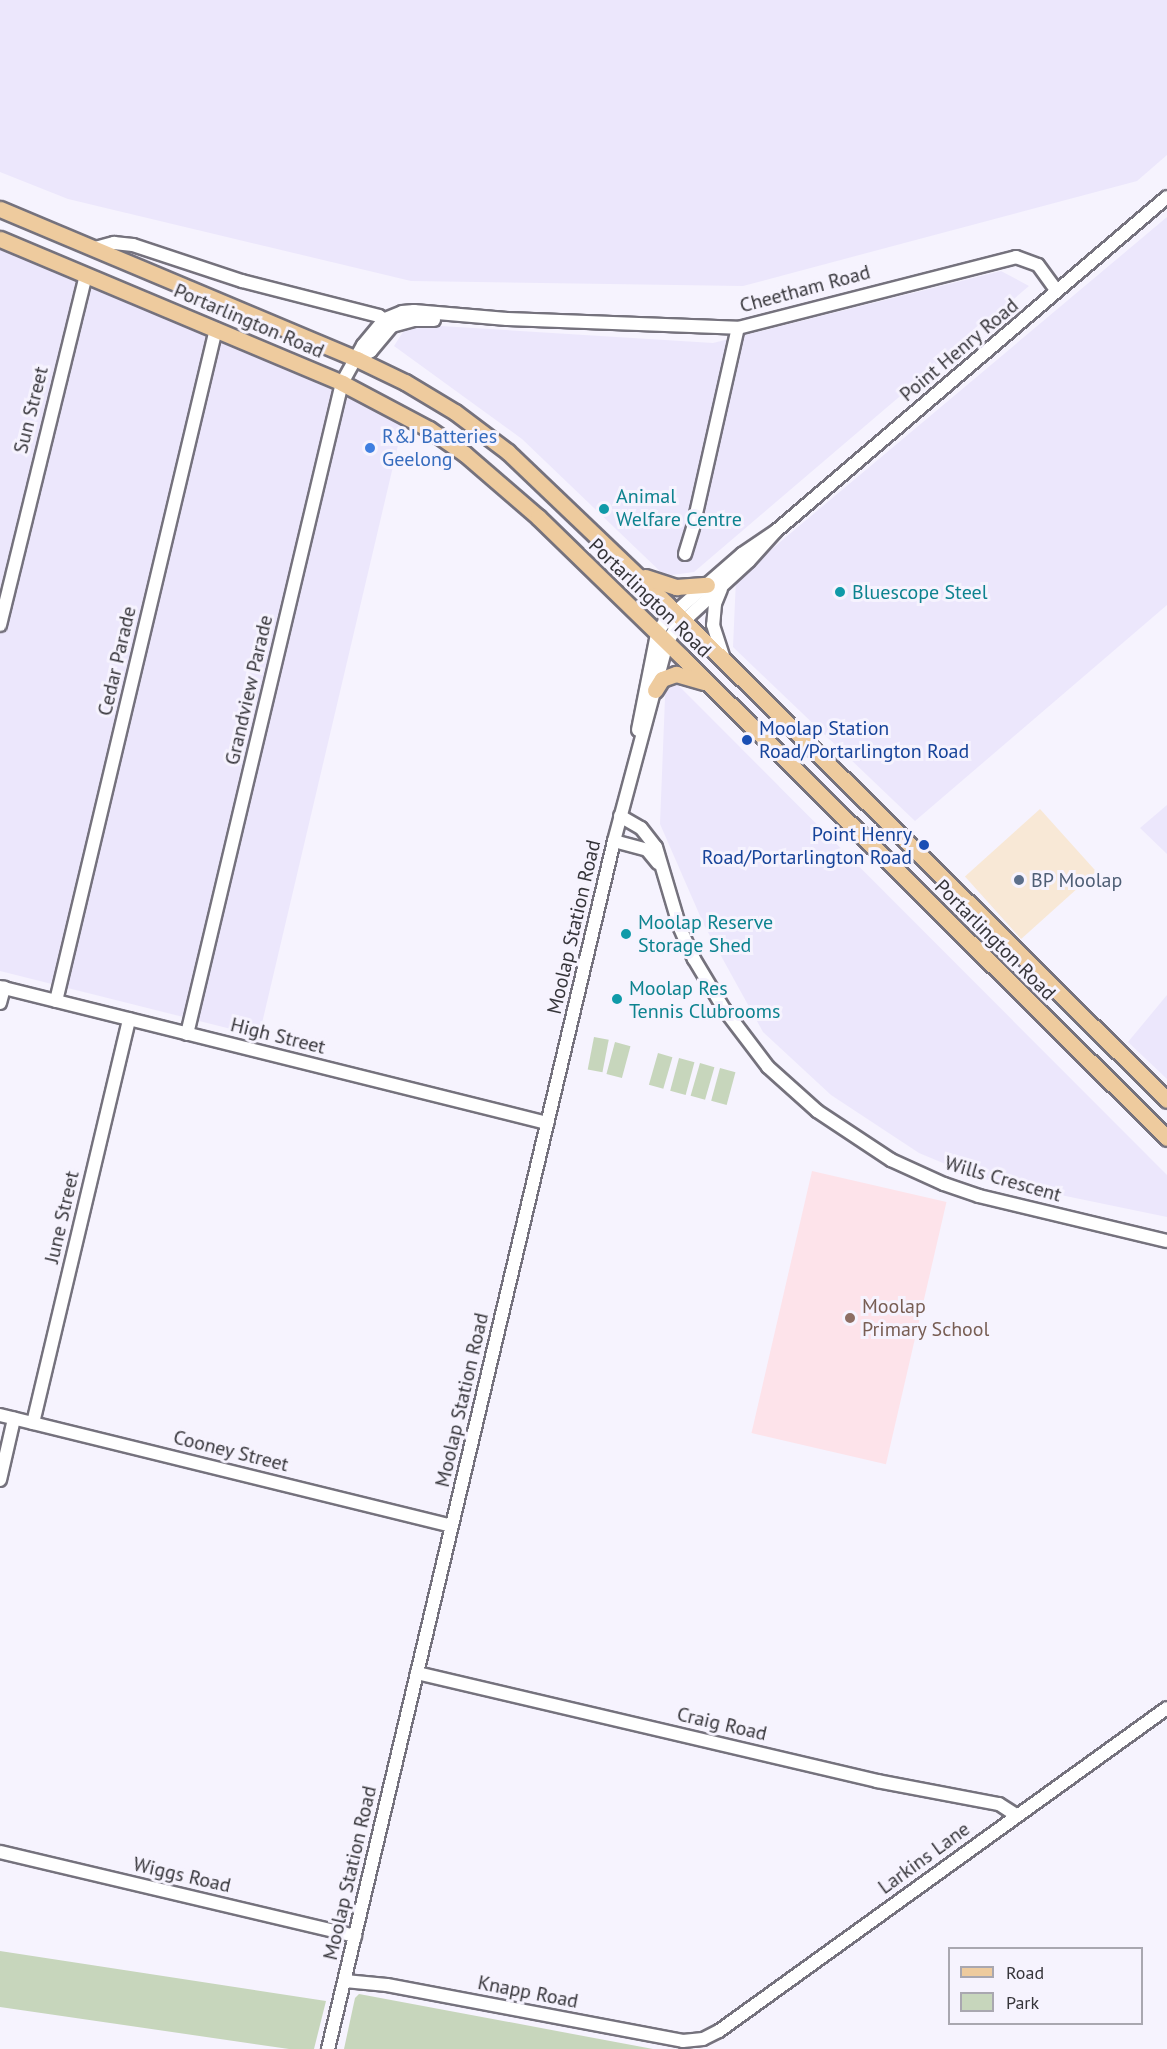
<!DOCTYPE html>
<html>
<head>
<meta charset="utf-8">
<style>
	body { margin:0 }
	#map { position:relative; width:1167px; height:2049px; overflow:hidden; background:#f6f3fe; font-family:"PT Sans",sans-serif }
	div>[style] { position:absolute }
	.commercial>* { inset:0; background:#f8e8d6; transform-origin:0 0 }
	.built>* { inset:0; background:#ece7fc }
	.education>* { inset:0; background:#fde3ea; transform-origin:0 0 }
	.green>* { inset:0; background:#c7d6bc; transform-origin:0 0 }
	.roads { filter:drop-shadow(2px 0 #75727d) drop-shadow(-2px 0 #75727d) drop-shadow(0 2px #75727d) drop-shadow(0 -2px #75727d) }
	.minor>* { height:12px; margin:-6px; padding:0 6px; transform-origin:6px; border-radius:6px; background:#fff }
	.major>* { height:15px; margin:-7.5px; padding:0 7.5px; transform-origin:7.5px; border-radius:7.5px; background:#eecb9e }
	.dots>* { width:16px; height:16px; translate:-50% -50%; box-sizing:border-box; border:3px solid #f6f3fe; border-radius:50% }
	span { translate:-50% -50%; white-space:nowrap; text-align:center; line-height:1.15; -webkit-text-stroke:6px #f6f3fe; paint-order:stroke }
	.street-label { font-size:20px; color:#36353a }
	.shop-label { font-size:20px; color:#366cbe }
	.left { translate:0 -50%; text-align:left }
	.culture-label { font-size:20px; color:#0d838f }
	.transit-label { font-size:20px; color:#164399 }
	.right { translate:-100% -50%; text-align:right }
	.service-label { font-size:20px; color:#4e5e75 }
	.education-label { font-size:20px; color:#785e54 }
	.legend { position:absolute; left:948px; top:1947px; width:195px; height:78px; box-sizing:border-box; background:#f6f3fe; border:2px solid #a9a7b0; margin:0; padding:8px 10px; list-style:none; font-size:18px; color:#36353a }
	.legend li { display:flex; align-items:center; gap:12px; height:30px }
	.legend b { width:30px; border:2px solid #a9a7b0 }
</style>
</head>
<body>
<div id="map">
	<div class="commercial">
		<div style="left:1040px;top:809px;width:84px;height:101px;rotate:48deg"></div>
	</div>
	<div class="built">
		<div style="clip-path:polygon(0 0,1167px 0,1167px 155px,1137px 181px,743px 286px,411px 281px,68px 199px,0 172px)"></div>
		<div style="clip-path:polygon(1167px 217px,1167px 605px,915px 821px,733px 647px,736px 579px)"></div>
		<div style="clip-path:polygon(0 249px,392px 415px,403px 424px,259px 1036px,0 971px)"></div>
		<div style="clip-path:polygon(1001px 271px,1029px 286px,694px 572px,665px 576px,522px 439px,394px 346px,408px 324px,713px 343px)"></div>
		<div style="clip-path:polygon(666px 673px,1167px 1175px,1167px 1217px,979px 1178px,919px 1153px,831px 1095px,763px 1032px,704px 925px,660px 824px)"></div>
		<div style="clip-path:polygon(1167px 805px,1167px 854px,1140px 828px)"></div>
		<div style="clip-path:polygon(1167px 995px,1167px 1079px,1128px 1042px)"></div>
	</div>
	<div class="education">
		<div style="left:812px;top:1171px;width:138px;height:269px;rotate:13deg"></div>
	</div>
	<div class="green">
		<div style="left:594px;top:1037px;width:15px;height:33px;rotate:11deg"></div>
		<div style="left:615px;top:1042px;width:16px;height:33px;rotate:15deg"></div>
		<div style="left:658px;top:1053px;width:15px;height:33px;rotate:16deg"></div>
		<div style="left:679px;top:1058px;width:16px;height:34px;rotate:15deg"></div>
		<div style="left:700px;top:1063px;width:15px;height:34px;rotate:16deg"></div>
		<div style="left:720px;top:1068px;width:16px;height:34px;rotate:15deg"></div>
		<div style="clip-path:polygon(0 1951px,326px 2001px,314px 2049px,289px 2049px,0 2007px)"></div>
		<div style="clip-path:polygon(359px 1994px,653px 2049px,344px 2049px,355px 1998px)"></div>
	</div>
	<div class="roads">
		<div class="minor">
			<div style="left:95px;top:248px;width:20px;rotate:-15deg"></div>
			<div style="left:114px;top:243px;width:19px;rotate:6deg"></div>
			<div style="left:133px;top:245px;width:115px;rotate:18.3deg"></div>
			<div style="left:242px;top:281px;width:141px;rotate:14.3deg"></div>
			<div style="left:379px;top:316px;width:16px;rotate:38deg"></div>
			<div style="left:357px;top:359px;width:16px;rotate:-30deg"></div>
			<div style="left:371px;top:351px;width:33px;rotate:-50deg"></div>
			<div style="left:392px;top:326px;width:23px;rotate:-15deg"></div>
			<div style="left:414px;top:320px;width:20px"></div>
			<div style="left:685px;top:554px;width:28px;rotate:-73deg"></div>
			<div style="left:693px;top:527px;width:204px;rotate:-77.3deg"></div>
			<div style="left:721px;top:589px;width:16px;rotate:112deg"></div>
			<div style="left:715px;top:604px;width:21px;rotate:95deg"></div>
			<div style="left:713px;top:625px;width:35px;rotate:72deg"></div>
			<div style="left:0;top:625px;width:360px;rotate:-76.2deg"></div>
			<div style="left:638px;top:730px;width:98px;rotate:-78.8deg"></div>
			<div style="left:657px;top:634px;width:15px;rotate:-58deg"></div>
			<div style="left:665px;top:621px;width:102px;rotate:-41deg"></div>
			<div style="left:742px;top:554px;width:41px;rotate:-34.1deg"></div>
			<div style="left:776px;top:531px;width:514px;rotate:-40.5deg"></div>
			<div style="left:620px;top:816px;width:24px;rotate:30deg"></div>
			<div style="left:641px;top:828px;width:24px;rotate:52deg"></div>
			<div style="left:656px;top:847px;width:84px;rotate:73.5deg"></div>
			<div style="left:680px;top:928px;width:34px;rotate:66deg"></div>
			<div style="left:694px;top:959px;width:58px;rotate:59deg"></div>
			<div style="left:724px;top:1009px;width:73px;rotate:52.8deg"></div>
			<div style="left:768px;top:1067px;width:66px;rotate:41.9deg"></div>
			<div style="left:817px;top:1111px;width:89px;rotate:33.5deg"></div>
			<div style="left:891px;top:1160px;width:58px;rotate:24.4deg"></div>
			<div style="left:944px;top:1184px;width:37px;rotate:19deg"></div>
			<div style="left:979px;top:1196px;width:193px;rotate:13.5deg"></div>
			<div style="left:614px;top:841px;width:34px;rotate:15deg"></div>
			<div style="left:647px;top:850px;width:17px;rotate:50deg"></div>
			<div style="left:0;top:987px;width:564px;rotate:13.96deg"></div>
			<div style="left:56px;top:1001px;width:691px;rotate:-76.61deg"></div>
			<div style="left:0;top:1003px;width:16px;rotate:-75deg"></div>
			<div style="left:187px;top:1034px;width:669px;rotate:-76.61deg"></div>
			<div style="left:342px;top:383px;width:43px;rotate:-61.1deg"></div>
			<div style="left:363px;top:345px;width:34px;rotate:-50deg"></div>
			<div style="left:385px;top:319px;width:18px;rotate:-22deg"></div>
			<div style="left:402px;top:312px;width:12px;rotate:-5deg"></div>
			<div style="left:414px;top:311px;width:93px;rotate:4.9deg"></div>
			<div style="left:507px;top:319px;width:231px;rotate:2.2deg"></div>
			<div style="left:738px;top:328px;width:287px;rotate:-14.3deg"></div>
			<div style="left:1016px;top:257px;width:23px;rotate:20deg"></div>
			<div style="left:1038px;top:265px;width:32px;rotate:54deg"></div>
			<div style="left:0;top:1415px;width:465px;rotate:13.8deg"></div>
			<div style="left:33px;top:1423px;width:415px;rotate:-76.6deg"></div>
			<div style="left:0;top:1480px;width:63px;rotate:-77.1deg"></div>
			<div style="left:417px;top:1673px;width:473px;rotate:13.2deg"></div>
			<div style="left:877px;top:1781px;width:124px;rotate:10.7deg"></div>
			<div style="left:999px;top:1804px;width:20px;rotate:33deg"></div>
			<div style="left:0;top:1852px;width:365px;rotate:13.3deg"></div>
			<div style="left:345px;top:1981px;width:42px;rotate:5.4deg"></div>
			<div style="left:387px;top:1985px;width:301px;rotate:10.7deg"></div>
			<div style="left:683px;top:2041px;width:20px;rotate:-6deg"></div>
			<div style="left:703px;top:2039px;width:18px;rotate:-27deg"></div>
			<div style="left:719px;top:2031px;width:552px;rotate:-35.79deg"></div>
			<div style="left:328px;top:2049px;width:1241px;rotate:-76.68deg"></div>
			<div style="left:614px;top:841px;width:205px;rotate:-75deg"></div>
			<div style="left:667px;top:643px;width:16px;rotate:-60deg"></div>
			<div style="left:675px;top:629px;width:100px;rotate:-42.6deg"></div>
			<div style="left:749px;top:561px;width:40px;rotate:-48deg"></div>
		</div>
		<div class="major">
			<div style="left:0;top:209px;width:387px;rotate:22.8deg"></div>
			<div style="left:357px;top:359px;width:53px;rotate:25.6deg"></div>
			<div style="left:405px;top:382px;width:58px;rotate:31deg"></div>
			<div style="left:455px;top:412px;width:66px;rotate:37deg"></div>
			<div style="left:508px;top:452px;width:220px;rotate:43.7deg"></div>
			<div style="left:667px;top:604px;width:704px;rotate:44.77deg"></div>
			<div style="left:0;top:239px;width:371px;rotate:22.8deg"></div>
			<div style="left:342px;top:383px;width:98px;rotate:27.9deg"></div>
			<div style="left:429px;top:429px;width:44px;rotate:34.8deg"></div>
			<div style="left:465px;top:454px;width:96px;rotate:40.8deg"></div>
			<div style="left:538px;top:517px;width:201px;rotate:44.2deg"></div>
			<div style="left:682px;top:657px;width:683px;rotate:44.76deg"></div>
			<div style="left:645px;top:577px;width:33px;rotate:18deg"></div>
			<div style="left:676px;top:587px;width:31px;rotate:-4deg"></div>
			<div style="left:655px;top:690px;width:13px;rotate:-58deg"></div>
			<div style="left:662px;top:679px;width:15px;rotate:-20deg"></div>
			<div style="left:676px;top:674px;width:29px;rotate:16deg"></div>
		</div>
	</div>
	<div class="dots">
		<div style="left:370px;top:448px;background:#3f7fe0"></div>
		<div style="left:604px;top:509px;background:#0f9aa8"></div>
		<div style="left:840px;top:592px;background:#0f9aa8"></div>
		<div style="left:747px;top:740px;background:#1a4fb4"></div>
		<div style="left:924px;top:845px;background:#1a4fb4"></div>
		<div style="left:1019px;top:880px;background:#5c6f8a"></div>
		<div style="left:626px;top:934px;background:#0f9aa8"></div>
		<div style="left:617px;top:999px;background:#0f9aa8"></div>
		<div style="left:850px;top:1318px;background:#8d6e63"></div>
	</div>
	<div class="street-label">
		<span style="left:805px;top:289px;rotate:-15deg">Cheetham Road</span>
		<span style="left:249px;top:321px;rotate:23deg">Portarlington Road</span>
		<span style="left:959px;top:350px;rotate:-40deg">Point Henry Road</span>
		<span style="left:31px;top:410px;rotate:-76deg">Sun Street</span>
		<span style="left:650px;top:598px;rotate:44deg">Portarlington Road</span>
		<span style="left:117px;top:661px;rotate:-77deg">Cedar Parade</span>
		<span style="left:249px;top:690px;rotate:-77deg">Grandview Parade</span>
		<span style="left:574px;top:927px;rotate:-77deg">Moolap Station Road</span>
		<span style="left:995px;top:940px;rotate:45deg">Portarlington Road</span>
		<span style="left:278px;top:1036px;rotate:14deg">High Street</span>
		<span style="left:1003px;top:1179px;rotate:16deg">Wills Crescent</span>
		<span style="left:62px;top:1217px;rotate:-77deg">June Street</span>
		<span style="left:462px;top:1400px;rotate:-77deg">Moolap Station Road</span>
		<span style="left:231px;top:1451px;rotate:14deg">Cooney Street</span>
		<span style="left:722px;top:1724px;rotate:13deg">Craig Road</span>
		<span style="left:924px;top:1858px;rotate:-36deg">Larkins Lane</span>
		<span style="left:350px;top:1873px;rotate:-77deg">Moolap Station Road</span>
		<span style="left:182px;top:1875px;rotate:13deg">Wiggs Road</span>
		<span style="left:528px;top:1992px;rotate:11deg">Knapp Road</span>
	</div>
	<div class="shop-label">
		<span class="left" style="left:382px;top:448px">R&amp;J Batteries<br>Geelong</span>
	</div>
	<div class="culture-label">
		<span class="left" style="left:616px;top:508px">Animal<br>Welfare Centre</span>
		<span class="left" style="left:852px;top:592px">Bluescope Steel</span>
		<span class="left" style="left:638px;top:934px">Moolap Reserve<br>Storage Shed</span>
		<span class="left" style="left:629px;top:1000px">Moolap Res<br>Tennis Clubrooms</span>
	</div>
	<div class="transit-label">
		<span class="left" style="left:759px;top:740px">Moolap Station<br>Road/Portarlington Road</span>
		<span class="right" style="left:912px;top:846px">Point Henry<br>Road/Portarlington Road</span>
	</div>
	<div class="service-label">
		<span class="left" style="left:1031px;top:880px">BP Moolap</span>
	</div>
	<div class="education-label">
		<span class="left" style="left:862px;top:1318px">Moolap<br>Primary School</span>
	</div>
	<ul class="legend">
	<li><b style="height:8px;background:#eecb9e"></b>Road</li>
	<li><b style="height:16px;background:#c7d6bc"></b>Park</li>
	</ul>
</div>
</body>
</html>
